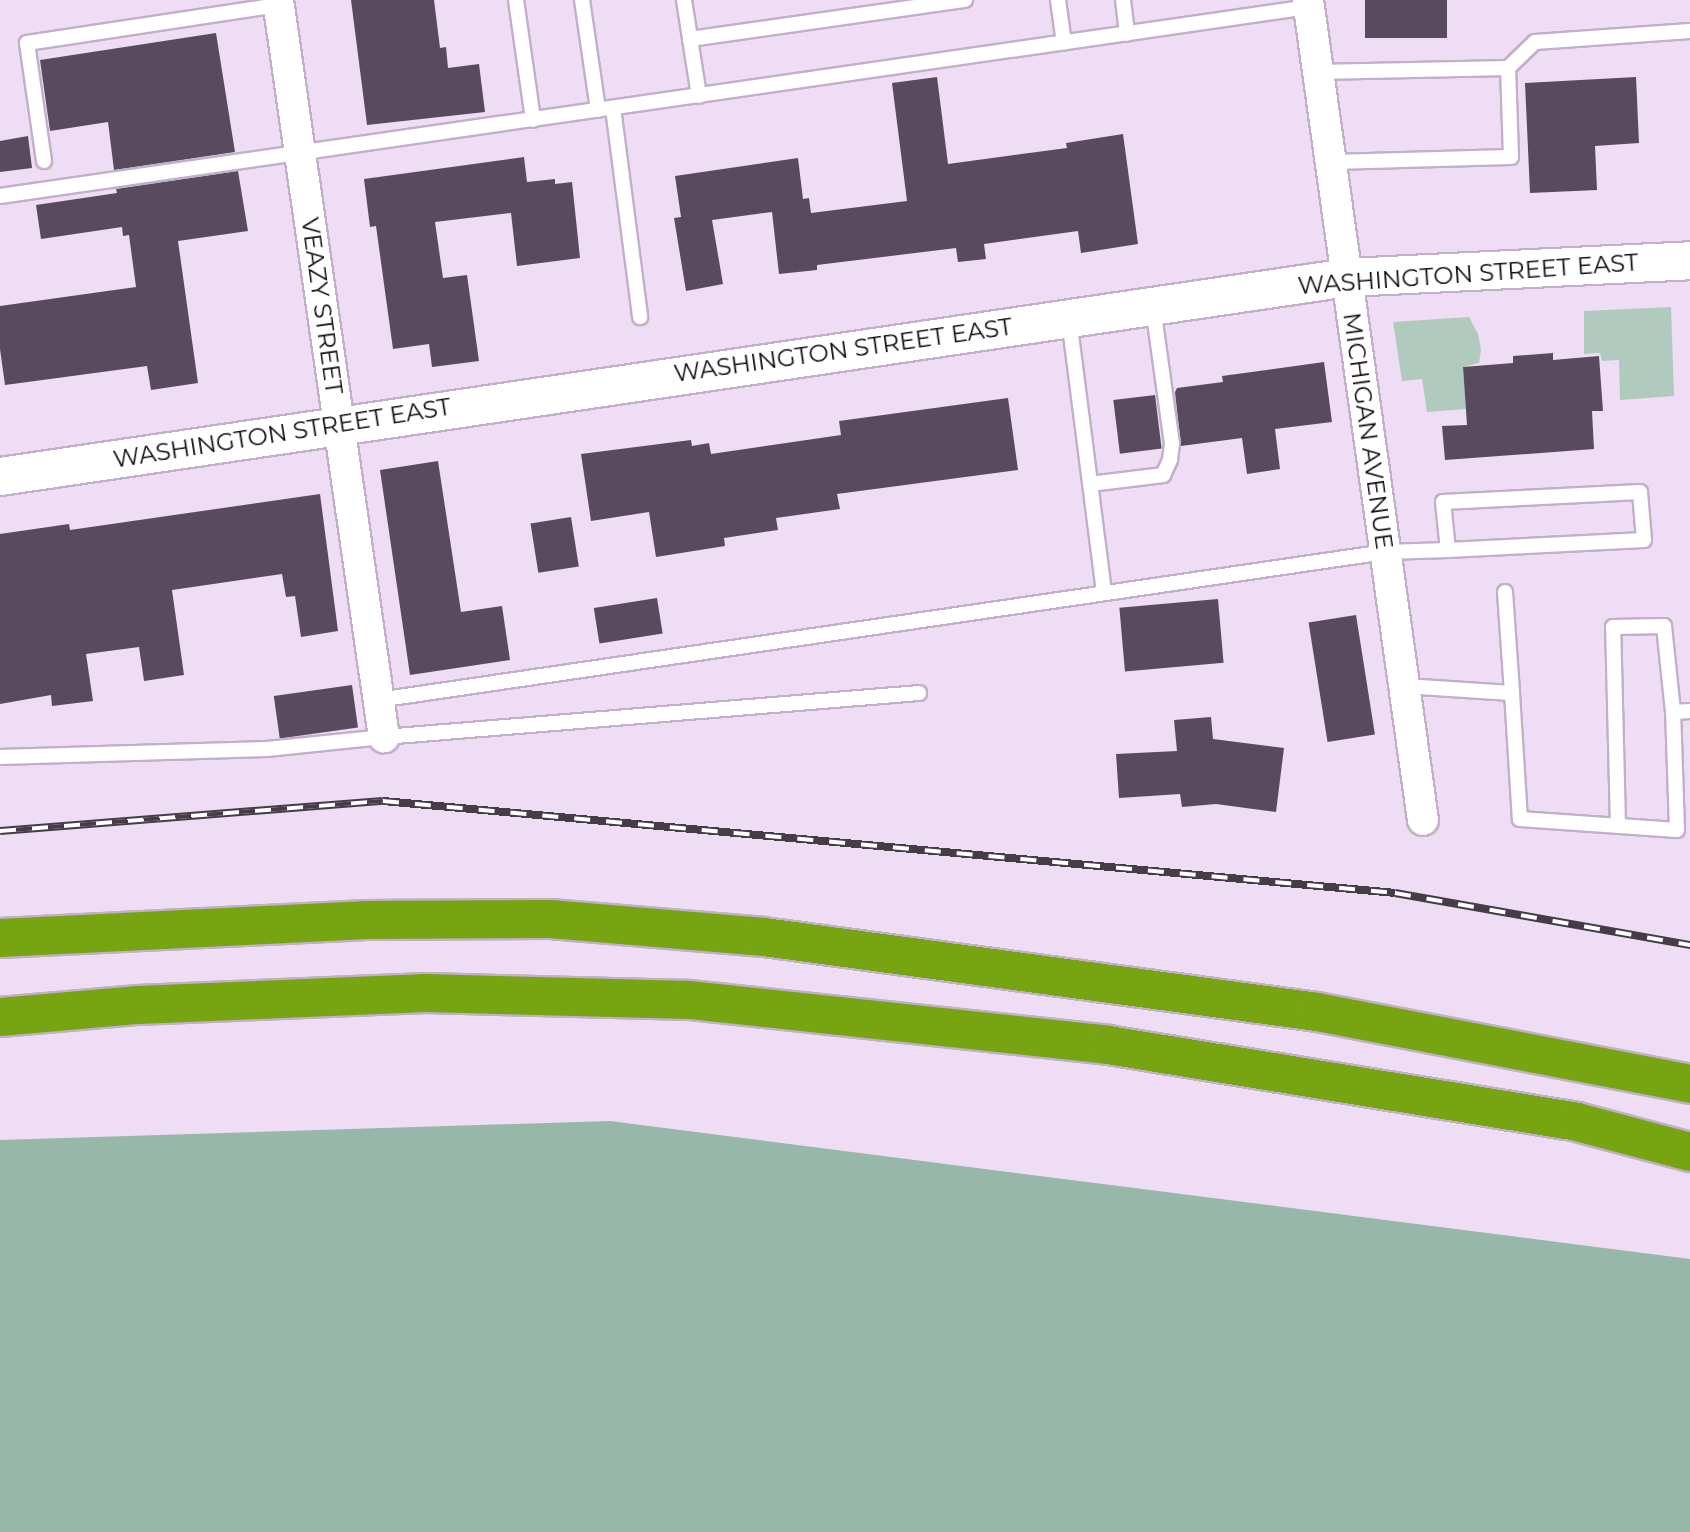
<!DOCTYPE html>
<html>
<head>
<meta charset="utf-8">
<style>
	body { margin:0 }
	#map { position:relative; width:1690px; height:1532px; overflow:hidden; background:#eeddf4; font-family:Montserrat,sans-serif }
	div>[style] { position:absolute }
	.green>* { inset:0; background:#b0cbbe }
	.forest>* { inset:0; background:#97b7a8 }
	.building>* { inset:0; background:#594b5e; transform-origin:0 0 }
	.roads { filter:drop-shadow(2px 0 #c1b0c7) drop-shadow(-2px 0 #c1b0c7) drop-shadow(0 2px #c1b0c7) drop-shadow(0 -2px #c1b0c7) }
	.service>* { height:14px; margin:-7px; padding:0 7px; transform-origin:7px; border-radius:7px; background:#fff }
	.minor>* { height:30px; margin:-15px; padding:0 15px; transform-origin:15px; border-radius:15px; background:#fff }
	.tertiary>* { height:37px; margin:-18.5px; padding:0 18.5px; transform-origin:18.5px; border-radius:18.5px; background:#fff }
	.motorway>* { height:38px; margin:-19px; padding:0 19px; transform-origin:19px; border-radius:19px; background:#77a512 }
	.rail>* { height:8px; margin-top:-4px; transform-origin:0; background:repeating-linear-gradient(90deg,#fff 0 16px,#443c47 0 32px); box-sizing:border-box; border-block:2px solid #443c47 }
	span { translate:-50% -50%; white-space:nowrap; text-align:center; line-height:1.15; -webkit-text-stroke:7px #fff; paint-order:stroke }
	.street-label { font-size:24px; color:#110b13 }
</style>
</head>
<body>
<div id="map">
	<div class="green">
		<div style="clip-path:polygon(1671px 307px,1674px 396px,1620px 400px,1619px 360px,1602px 361px,1600px 353px,1584px 354px,1584px 311px)"></div>
		<div style="clip-path:polygon(1469px 317px,1478px 334px,1481px 350px,1479px 363px,1463px 367px,1466px 409px,1427px 412px,1422px 379px,1402px 381px,1393px 322px)"></div>
	</div>
	<div class="forest">
		<div style="clip-path:polygon(610px 1121px,1690px 1259px,1690px 1532px,0 1532px,0 1140px)"></div>
	</div>
	<div class="building">
		<div style="clip-path:polygon(351px 0,434px 0,440px 48px,446px 47px,448px 68px,479px 64px,485px 112px,367px 125px)"></div>
		<div style="left:1365px;top:0;width:82px;height:38px"></div>
		<div style="clip-path:polygon(216px 33px,235px 152px,114px 170px,108px 122px,50px 131px,40px 60px)"></div>
		<div style="clip-path:polygon(937px 77px,948px 164px,1067px 148px,1066px 143px,1123px 134px,1138px 244px,1081px 253px,1078px 231px,984px 244px,986px 259px,958px 262px,956px 248px,817px 265px,817px 270px,779px 274px,772px 212px,712px 220px,723px 284px,686px 291px,674px 218px,681px 217px,675px 176px,798px 158px,803px 199px,809px 198px,811px 213px,907px 201px,892px 83px)"></div>
		<div style="clip-path:polygon(1636px 77px,1639px 143px,1595px 146px,1597px 190px,1530px 193px,1525px 83px)"></div>
		<div style="clip-path:polygon(28px 136px,32px 168px,0 172px,0 141px)"></div>
		<div style="clip-path:polygon(524px 157px,527px 182px,555px 179px,555px 184px,572px 182px,580px 258px,517px 266px,511px 213px,435px 222px,443px 278px,467px 275px,479px 361px,432px 367px,429px 344px,393px 349px,376px 226px,370px 227px,364px 179px)"></div>
		<div style="clip-path:polygon(238px 171px,248px 231px,178px 241px,198px 383px,151px 390px,147px 366px,5px 385px,0 349px,0 306px,136px 287px,129px 235px,123px 236px,122px 227px,41px 239px,36px 205px,117px 193px,116px 189px)"></div>
		<div style="clip-path:polygon(1553px 353px,1553px 360px,1599px 356px,1603px 411px,1592px 411px,1594px 449px,1445px 460px,1442px 426px,1467px 425px,1463px 367px,1513px 363px,1513px 356px)"></div>
		<div style="clip-path:polygon(1324px 362px,1332px 422px,1275px 429px,1280px 469px,1247px 474px,1242px 438px,1181px 446px,1175px 392px,1177px 388px,1223px 382px,1222px 376px)"></div>
		<div style="left:1155px;top:395px;width:54px;height:42px;rotate:83deg"></div>
		<div style="clip-path:polygon(1008px 398px,1018px 470px,837px 494px,840px 509px,776px 518px,778px 530px,724px 538px,725px 546px,656px 557px,649px 512px,591px 521px,581px 454px,691px 440px,692px 446px,709px 443px,711px 454px,841px 435px,839px 421px)"></div>
		<div style="clip-path:polygon(438px 461px,461px 612px,502px 606px,510px 660px,410px 675px,380px 470px)"></div>
		<div style="clip-path:polygon(320px 494px,338px 631px,301px 637px,295px 596px,286px 597px,282px 574px,172px 590px,184px 675px,144px 681px,139px 647px,86px 654px,93px 701px,52px 706px,51px 695px,0 704px,0 534px,69px 524px,70px 530px)"></div>
		<div style="left:571px;top:517px;width:50px;height:41px;rotate:81deg"></div>
		<div style="left:657px;top:598px;width:36px;height:64px;rotate:81deg"></div>
		<div style="left:1218px;top:599px;width:64px;height:99px;rotate:85deg"></div>
		<div style="left:1356px;top:615px;width:121px;height:48px;rotate:81deg"></div>
		<div style="left:352px;top:685px;width:43px;height:79px;rotate:82deg"></div>
		<div style="clip-path:polygon(1211px 717px,1213px 739px,1284px 748px,1276px 812px,1216px 804px,1182px 807px,1180px 794px,1119px 798px,1116px 754px,1177px 751px,1174px 720px)"></div>
	</div>
	<div class="roads">
		<div class="service">
			<div style="left:516px;top:0;width:121px;rotate:81.9deg"></div>
			<div style="left:582px;top:0;width:111px;rotate:81.7deg"></div>
			<div style="left:684px;top:0;width:97px;rotate:81.1deg"></div>
			<div style="left:1058px;top:0;width:43px;rotate:82.1deg"></div>
			<div style="left:1123px;top:0;width:34px;rotate:83deg"></div>
			<div style="left:690px;top:39px;width:278px;rotate:-8.1deg"></div>
			<div style="left:1318px;top:72px;width:190px;rotate:-1.2deg"></div>
			<div style="left:1508px;top:68px;width:37px;rotate:-44deg"></div>
			<div style="left:1535px;top:42px;width:155px;rotate:-4.1deg"></div>
			<div style="left:613px;top:108px;width:211px;rotate:82.6deg"></div>
			<div style="left:44px;top:161px;width:119px;rotate:-98.2deg"></div>
			<div style="left:27px;top:43px;width:255px;rotate:-8.6deg"></div>
			<div style="left:1331px;top:162px;width:180px;rotate:-1.6deg"></div>
			<div style="left:1511px;top:157px;width:89px;rotate:-91.9deg"></div>
			<div style="left:0;top:196px;width:1323px;rotate:-8.22deg"></div>
			<div style="left:1069px;top:319px;width:276px;rotate:82.7deg"></div>
			<div style="left:1090px;top:484px;width:74px;rotate:-7deg"></div>
			<div style="left:1163px;top:475px;width:17px;rotate:-65deg"></div>
			<div style="left:1170px;top:460px;width:16px;rotate:-83deg"></div>
			<div style="left:1172px;top:444px;width:138px;rotate:-97.9deg"></div>
			<div style="left:1505px;top:592px;width:101px;rotate:86deg"></div>
			<div style="left:1404px;top:686px;width:108px;rotate:3.7deg"></div>
			<div style="left:1512px;top:693px;width:126px;rotate:86.4deg"></div>
			<div style="left:1520px;top:819px;width:157px;rotate:4deg"></div>
			<div style="left:1677px;top:830px;width:118px;rotate:-91.9deg"></div>
			<div style="left:1673px;top:712px;width:17px;rotate:-3deg"></div>
			<div style="left:378px;top:700px;width:1018px;rotate:-8.36deg"></div>
			<div style="left:1385px;top:552px;width:63px;rotate:-1.8deg"></div>
			<div style="left:1448px;top:550px;width:196px;rotate:-2.9deg"></div>
			<div style="left:1644px;top:540px;width:48px;rotate:-94.8deg"></div>
			<div style="left:1640px;top:492px;width:197px;rotate:177.1deg"></div>
			<div style="left:1443px;top:502px;width:48px;rotate:84.1deg"></div>
			<div style="left:0;top:757px;width:267px;rotate:-1.7deg"></div>
			<div style="left:267px;top:749px;width:118px;rotate:-5.9deg"></div>
			<div style="left:384px;top:737px;width:537px;rotate:-4.7deg"></div>
			<div style="left:1618px;top:826px;width:199px;rotate:-91.4deg"></div>
			<div style="left:1613px;top:627px;width:51px;rotate:-1.1deg"></div>
			<div style="left:1664px;top:626px;width:86px;rotate:84deg"></div>
		</div>
		<div class="minor">
			<div style="left:278px;top:0;width:745px;rotate:81.82deg"></div>
			<div style="left:1308px;top:0;width:828px;rotate:82.02deg"></div>
		</div>
		<div class="tertiary">
			<div style="left:0;top:476px;width:1362px;rotate:-8.4deg"></div>
			<div style="left:1347px;top:277px;width:343px;rotate:-2.8deg"></div>
		</div>
		<div class="motorway">
			<div style="left:0;top:938px;width:363px;rotate:-2.8deg"></div>
			<div style="left:363px;top:920px;width:187px;rotate:-0.3deg"></div>
			<div style="left:550px;top:919px;width:215px;rotate:4.8deg"></div>
			<div style="left:764px;top:937px;width:558px;rotate:7.72deg"></div>
			<div style="left:1317px;top:1012px;width:380px;rotate:10.9deg"></div>
			<div style="left:0;top:1017px;width:139px;rotate:-5deg"></div>
			<div style="left:138px;top:1005px;width:288px;rotate:-2.4deg"></div>
			<div style="left:426px;top:993px;width:263px;rotate:1.5deg"></div>
			<div style="left:689px;top:1000px;width:421px;rotate:6.1deg"></div>
			<div style="left:1108px;top:1045px;width:475px;rotate:9.3deg"></div>
			<div style="left:1577px;top:1122px;width:117px;rotate:14.9deg"></div>
		</div>
	</div>
	<div class="rail">
		<div style="left:0;top:831px;width:384px;rotate:-4.5deg"></div>
		<div style="left:383px;top:801px;width:1016px;rotate:5.19deg"></div>
		<div style="left:1395px;top:893px;width:300px;rotate:10deg"></div>
	</div>
	<div class="street-label">
		<span style="left:1468px;top:274px;rotate:-4deg">WASHINGTON STREET EAST</span>
		<span style="left:322px;top:306px;rotate:82deg">VEAZY STREET</span>
		<span style="left:843px;top:350px;rotate:-8deg">WASHINGTON STREET EAST</span>
		<span style="left:1368px;top:431px;rotate:82deg">MICHIGAN AVENUE</span>
		<span style="left:282px;top:433px;rotate:-9deg">WASHINGTON STREET EAST</span>
	</div>
</div>
</body>
</html>
